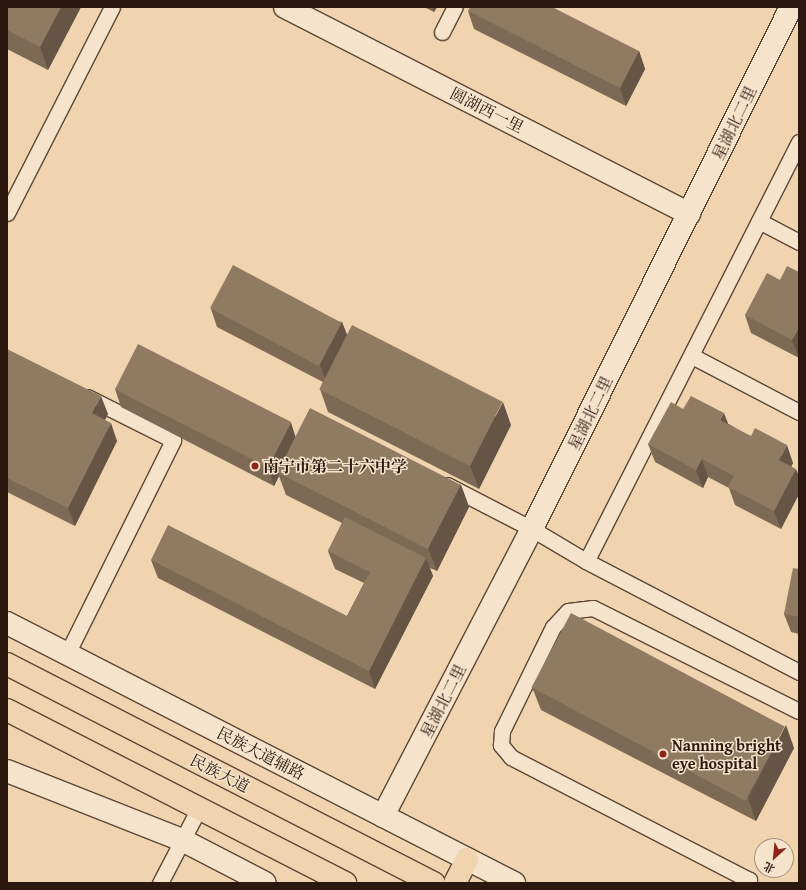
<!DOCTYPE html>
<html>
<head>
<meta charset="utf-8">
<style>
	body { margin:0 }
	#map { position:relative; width:806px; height:890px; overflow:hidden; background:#efd4af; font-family:"Gentium Book Plus","Noto Serif SC",serif }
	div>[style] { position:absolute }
	.roads { filter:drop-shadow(1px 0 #5d4736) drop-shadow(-1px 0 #5d4736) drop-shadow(0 1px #5d4736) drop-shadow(0 -1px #5d4736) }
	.lane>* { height:15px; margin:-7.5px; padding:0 7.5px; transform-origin:7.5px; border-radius:7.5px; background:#f5e3cb }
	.street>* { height:22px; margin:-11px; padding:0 11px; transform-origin:11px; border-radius:11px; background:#f5e3cb }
	.secondary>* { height:22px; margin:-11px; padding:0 11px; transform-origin:11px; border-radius:11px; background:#f5e3cb }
	.highway>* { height:22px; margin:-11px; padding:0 11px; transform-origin:11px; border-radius:11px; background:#efd4af }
	.wall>* { inset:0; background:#7d6954 }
	.shaded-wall>* { inset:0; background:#665545 }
	.building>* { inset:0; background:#917a62; transform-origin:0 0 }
	.dots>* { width:11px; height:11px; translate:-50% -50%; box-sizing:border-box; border:2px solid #f5e3cb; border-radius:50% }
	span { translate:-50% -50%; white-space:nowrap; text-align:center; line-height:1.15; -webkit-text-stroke:3px #f5e3cb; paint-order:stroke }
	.street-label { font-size:16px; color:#2c180e }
	.poi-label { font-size:16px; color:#2c180e; font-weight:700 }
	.left { translate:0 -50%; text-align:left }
	.frame { position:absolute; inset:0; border:8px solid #2c180e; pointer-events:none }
	.north { position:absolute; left:754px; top:838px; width:40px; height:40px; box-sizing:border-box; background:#f5e3cb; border:1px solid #a5927f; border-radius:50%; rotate:207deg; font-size:11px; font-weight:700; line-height:16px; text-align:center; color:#2c180e }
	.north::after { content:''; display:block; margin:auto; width:14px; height:18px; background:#8f2418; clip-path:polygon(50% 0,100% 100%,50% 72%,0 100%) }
</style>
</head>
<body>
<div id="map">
	<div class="roads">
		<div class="lane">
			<div style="left:442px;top:32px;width:28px;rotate:-63deg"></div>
			<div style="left:799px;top:142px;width:470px;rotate:116.9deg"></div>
			<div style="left:586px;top:561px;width:240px;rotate:27.5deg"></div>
			<div style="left:7px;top:213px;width:231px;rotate:-63deg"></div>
			<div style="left:759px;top:221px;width:45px;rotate:27.7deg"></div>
			<div style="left:692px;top:356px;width:121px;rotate:27.6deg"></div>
			<div style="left:447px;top:485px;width:96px;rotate:27.4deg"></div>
			<div style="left:532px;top:529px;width:63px;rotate:30.7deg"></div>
			<div style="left:67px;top:654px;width:239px;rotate:-63.6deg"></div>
			<div style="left:173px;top:440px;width:96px;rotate:-153.4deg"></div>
			<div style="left:160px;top:883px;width:85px;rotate:-62.5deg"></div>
			<div style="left:747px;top:883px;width:4px;rotate:-56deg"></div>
			<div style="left:749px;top:880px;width:268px;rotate:-152.7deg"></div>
			<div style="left:511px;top:757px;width:16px;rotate:-130deg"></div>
			<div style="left:501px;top:745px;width:14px;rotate:-86deg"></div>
			<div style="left:502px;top:731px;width:116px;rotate:-63.9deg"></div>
			<div style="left:553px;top:627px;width:22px;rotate:-47deg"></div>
			<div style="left:568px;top:611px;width:25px;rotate:-7deg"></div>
			<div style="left:593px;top:608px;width:230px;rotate:26.6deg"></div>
		</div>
		<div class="street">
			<div style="left:285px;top:7px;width:454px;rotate:27.1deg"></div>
			<div style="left:383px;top:816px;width:323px;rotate:-62.6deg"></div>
			<div style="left:532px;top:529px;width:583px;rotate:-63.61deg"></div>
		</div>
		<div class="secondary">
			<div style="left:7px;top:623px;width:570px;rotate:27.15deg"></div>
			<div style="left:7px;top:771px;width:188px;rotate:21.5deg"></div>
			<div style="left:182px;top:840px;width:93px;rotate:27.4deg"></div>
		</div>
		<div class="highway">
			<div style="left:7px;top:664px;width:480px;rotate:27.2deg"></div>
			<div style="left:7px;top:710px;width:380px;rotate:27.1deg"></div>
			<div style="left:455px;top:883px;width:27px;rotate:-63deg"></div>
		</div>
	</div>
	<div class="wall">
		<div style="clip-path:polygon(7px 7px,81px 7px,48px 70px,7px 49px)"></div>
		<div style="clip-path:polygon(424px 7px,437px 7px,434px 12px)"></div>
		<div style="clip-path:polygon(468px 11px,639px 51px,645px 69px,626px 106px,474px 29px)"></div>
		<div style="clip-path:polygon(799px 272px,799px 358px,751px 333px,745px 315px,780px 280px)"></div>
		<div style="clip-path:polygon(211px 309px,342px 322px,347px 335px,511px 425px,479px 489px,328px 412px,320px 389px,323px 382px,217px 327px)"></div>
		<div style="clip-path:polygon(7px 349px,108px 414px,105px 420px,117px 441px,75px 526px,7px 492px)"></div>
		<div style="clip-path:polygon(115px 389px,291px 423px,295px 437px,461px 485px,469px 507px,437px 571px,430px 568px,433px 576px,375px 689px,158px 578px,151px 560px,347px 616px,364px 583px,335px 569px,328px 551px,342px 523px,286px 495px,279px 476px,274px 486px,121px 407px)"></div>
		<div style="clip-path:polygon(729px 424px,793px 463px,791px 466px,799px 476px,799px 494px,781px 529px,735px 505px,729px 488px,708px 477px,703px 488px,655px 462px,648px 444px)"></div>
		<div style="clip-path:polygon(799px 569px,799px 634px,791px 632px,784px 614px)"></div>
		<div style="clip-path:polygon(532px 687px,794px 748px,756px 821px,541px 710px)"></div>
	</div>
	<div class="shaded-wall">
		<div style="clip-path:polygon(61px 7px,81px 7px,48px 70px,40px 47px)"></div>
		<div style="clip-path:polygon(433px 7px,437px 7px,434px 12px)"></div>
		<div style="clip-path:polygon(639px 51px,645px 69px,626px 106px,620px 88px)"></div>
		<div style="clip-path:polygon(342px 322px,349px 340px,327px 383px,320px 365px)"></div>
		<div style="clip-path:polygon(798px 330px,799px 333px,799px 358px,792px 340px)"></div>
		<div style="clip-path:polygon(101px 396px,108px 414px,99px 431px,92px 413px)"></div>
		<div style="clip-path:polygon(503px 402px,511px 425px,479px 489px,470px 466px)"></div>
		<div style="clip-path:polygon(724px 413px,731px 431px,720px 420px)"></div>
		<div style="clip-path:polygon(111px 423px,117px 441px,75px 526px,68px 508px)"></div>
		<div style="clip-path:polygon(291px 423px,297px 441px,278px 472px,279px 476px,274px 486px,268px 468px)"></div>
		<div style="clip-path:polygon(787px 445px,793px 463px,786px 478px,779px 460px)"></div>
		<div style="clip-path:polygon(702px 459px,708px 477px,703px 488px,696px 470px)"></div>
		<div style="clip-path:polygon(796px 469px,799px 476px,799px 494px,781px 529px,774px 511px)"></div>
		<div style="clip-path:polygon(461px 485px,469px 507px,437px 571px,428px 548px)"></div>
		<div style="clip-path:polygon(426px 558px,433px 576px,375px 689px,369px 671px)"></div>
		<div style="clip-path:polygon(786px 725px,794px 748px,756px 821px,748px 798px)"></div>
	</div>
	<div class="building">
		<div style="clip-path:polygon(7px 7px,61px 7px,40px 47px,7px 30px)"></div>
		<div style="clip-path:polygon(470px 7px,552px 7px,639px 51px,620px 88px,468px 11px)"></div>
		<div style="left:233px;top:265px;width:123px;height:49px;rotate:28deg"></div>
		<div style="clip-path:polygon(787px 266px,799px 272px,799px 331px,798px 330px,792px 340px,745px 315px,767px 273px,780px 280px)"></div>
		<div style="left:352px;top:325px;width:169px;height:72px;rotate:27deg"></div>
		<div style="left:138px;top:344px;width:172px;height:51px;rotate:27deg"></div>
		<div style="clip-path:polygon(7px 349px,101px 396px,92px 413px,111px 423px,68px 508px,7px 478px)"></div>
		<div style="clip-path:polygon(691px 396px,724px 413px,720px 420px,751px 436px,755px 428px,787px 445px,779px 460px,796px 469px,774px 511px,728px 487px,734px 476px,702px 459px,696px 470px,648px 444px,671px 402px,683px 409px)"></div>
		<div style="left:310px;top:408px;width:169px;height:72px;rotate:27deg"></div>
		<div style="clip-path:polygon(345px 517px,426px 558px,369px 671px,151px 560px,168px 525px,347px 616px,370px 572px,328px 551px)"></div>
		<div style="clip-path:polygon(793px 568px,799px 569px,799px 617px,784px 614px)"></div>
		<div style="left:571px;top:613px;width:242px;height:84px;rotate:28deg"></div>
	</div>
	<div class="dots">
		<div style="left:255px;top:466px;background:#8f2418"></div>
		<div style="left:663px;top:754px;background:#8f2418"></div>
	</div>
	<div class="street-label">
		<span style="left:487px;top:110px;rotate:27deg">圆湖西一里</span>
		<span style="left:734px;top:123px;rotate:-64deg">星湖北二里</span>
		<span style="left:590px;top:413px;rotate:-64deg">星湖北二里</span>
		<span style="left:443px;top:701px;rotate:-63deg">星湖北二里</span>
		<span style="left:261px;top:753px;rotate:27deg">民族大道辅路</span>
		<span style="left:220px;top:773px;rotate:27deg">民族大道</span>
	</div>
	<div class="poi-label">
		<span class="left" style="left:263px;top:466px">南宁市第二十六中学</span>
		<span class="left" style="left:672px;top:754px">Nanning bright<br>eye hospital</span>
	</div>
	<div class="frame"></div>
	<div class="north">北</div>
</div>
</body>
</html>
